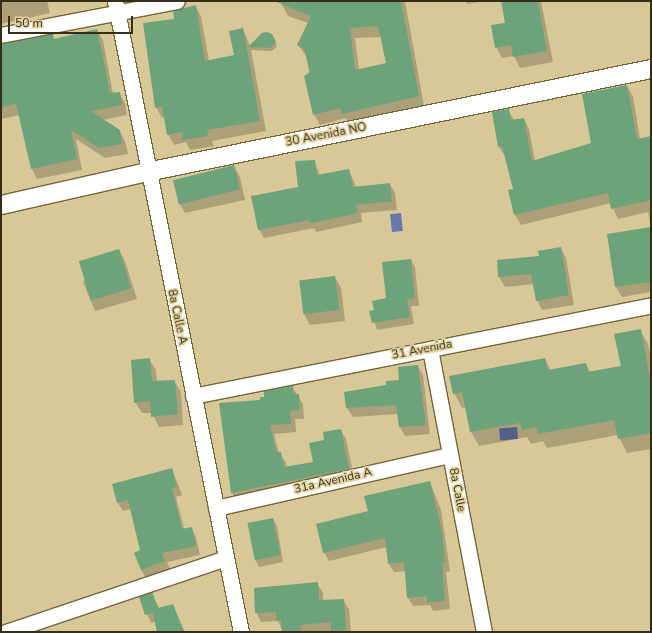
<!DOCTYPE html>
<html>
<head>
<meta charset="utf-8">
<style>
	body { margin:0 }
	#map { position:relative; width:652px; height:633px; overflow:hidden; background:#d8c898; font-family:"Nunito Sans",sans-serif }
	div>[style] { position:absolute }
	.water>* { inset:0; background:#6a78ad; transform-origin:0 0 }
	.shadow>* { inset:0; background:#0003 }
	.building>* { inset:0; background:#6ca37b; transform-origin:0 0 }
	.roads { filter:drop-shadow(1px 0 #736538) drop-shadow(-1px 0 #736538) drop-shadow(0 1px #736538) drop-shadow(0 -1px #736538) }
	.minor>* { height:15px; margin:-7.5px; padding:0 7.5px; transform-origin:7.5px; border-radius:7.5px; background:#fff }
	.tertiary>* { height:18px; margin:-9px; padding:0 9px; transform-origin:9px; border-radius:9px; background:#fff }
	span { translate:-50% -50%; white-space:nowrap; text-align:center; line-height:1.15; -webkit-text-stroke:3.5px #e5d5a4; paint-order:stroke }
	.street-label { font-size:12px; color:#342d1a }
	.frame { position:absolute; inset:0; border:2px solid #342d1a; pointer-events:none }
	.scale { position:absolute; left:8px; top:16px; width:125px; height:18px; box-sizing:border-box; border:2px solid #342d1a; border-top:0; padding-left:5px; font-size:12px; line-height:14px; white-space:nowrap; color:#342d1a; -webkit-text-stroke:3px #e5d5a4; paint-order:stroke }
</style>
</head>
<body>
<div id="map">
	<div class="water">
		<div style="left:401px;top:213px;width:18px;height:11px;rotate:84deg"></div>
		<div style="left:517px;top:427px;width:12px;height:18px;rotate:85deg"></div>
	</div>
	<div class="shadow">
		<div style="clip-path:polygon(1px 1px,47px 1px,50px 13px,1px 24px)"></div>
		<div style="clip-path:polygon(evenodd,284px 1px,405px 1px,424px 106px,349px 124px,346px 118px,320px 125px,314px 114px,307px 57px,298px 45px,308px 23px,288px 16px,282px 5px,284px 1px,381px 37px,387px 64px,359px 70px,355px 38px,381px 37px)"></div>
		<div style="clip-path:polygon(466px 1px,485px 1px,467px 4px)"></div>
		<div style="clip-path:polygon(502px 1px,541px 1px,553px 62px,520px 68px,514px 56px,502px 58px,496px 47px,506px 23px)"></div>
		<div style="clip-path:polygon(195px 6px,201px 16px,209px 61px,235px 56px,243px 29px,250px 46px,274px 39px,277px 46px,272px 51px,251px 50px,266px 131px,212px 141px,214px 146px,190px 150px,186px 142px,174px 145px,168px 134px,165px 117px,162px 118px,156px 107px,175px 19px)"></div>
		<div style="clip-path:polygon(97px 30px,103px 40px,113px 94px,119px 93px,125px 103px,127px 115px,103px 120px,119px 130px,125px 141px,128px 154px,105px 158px,76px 139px,82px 170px,37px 179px,32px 169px,20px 115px,1px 119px,1px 44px,52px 35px,55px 40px)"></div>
		<div style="clip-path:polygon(627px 86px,633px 96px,640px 139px,651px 137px,651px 227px,648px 212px,618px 219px,611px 203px,521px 225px,515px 215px,509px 191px,514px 189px,505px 156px,499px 147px,508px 110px,514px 120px,524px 119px,529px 129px,535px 161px,592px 144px)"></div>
		<div style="clip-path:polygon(314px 161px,320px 176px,349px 170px,356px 187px,390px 184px,395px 193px,397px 210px,361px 213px,362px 222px,316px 232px,314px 228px,264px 238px,259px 229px,299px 188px)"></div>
		<div style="clip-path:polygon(234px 166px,240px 177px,245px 200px,185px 213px,179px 202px)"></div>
		<div style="clip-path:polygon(651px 228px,651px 292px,622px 297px,616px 287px,608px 235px)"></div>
		<div style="clip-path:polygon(561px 248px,566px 258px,574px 305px,542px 310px,537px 300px,534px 284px,505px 287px,499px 277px)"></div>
		<div style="clip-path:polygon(119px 250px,125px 261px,137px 299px,95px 311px,83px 282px)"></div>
		<div style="clip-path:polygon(411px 260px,415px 267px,419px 306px,411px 306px,414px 324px,377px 330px,371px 312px,375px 311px,387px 299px)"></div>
		<div style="clip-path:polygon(335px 277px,341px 288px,345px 321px,310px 325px,304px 314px)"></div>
		<div style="clip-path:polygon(640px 330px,648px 344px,651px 358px,651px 449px,627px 453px,618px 435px,547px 448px,543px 441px,531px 444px,527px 437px,479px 446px,471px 432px,466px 407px,462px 408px,454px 393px,545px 359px,551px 371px,586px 364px,590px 372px,622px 366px)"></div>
		<div style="clip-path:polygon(149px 359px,156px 370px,157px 382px,174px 381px,181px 392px,183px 425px,159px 427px,152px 413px,142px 413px,135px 402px)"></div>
		<div style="clip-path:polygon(418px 366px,423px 375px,430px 434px,405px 436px,400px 427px,398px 414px,353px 417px,347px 408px,400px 381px)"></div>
		<div style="clip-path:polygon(292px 386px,303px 404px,304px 419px,295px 419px,296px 432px,274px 434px,279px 453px,286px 462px,287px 468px,314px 463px,325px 441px,341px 430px,346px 439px,354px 477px,237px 502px,232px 493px,220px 404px,261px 401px)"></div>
		<div style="clip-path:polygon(172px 469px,182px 495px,176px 497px,184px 529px,191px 528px,196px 537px,200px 555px,167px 562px,170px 569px,146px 578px,141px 570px,141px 551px,131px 509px,123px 511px,118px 503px)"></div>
		<div style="clip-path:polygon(430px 482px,441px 510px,450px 571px,446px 572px,450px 609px,433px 611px,430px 605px,413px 606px,408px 598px,406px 571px,394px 572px,389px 564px,387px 547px,329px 561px,324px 552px,369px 512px)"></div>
		<div style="clip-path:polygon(273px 519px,277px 526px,283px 562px,259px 567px,255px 559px)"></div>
		<div style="clip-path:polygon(317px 583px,323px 593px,323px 601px,343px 600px,349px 609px,351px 632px,283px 632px,278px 621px,261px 622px,256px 612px)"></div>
		<div style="clip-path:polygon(152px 594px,159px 608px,173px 606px,185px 632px,157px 632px,155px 622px,151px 623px,140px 598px)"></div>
	</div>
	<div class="building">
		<div style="clip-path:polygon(evenodd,274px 1px,401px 1px,419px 96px,342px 114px,340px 108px,313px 115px,304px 76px,310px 72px,304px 49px,297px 45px,311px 16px,274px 1px,378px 26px,386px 63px,355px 70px,350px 28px,378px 26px)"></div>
		<div style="clip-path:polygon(501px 1px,538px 1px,547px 51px,513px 57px,511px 45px,495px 48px,491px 25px,505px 23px)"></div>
		<div style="clip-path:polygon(196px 5px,205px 61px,234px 55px,229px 31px,243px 28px,260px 121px,207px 130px,208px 136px,183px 140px,182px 132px,167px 135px,162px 106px,155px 108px,143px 23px,174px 19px,173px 11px)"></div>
		<div style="clip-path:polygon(97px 29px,110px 93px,120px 92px,122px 105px,91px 111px,120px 130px,122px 144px,99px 148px,71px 130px,77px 159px,31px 169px,16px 104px,1px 107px,1px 44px,53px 34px,54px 39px)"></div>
		<div style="clip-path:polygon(267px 32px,272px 34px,276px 42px,270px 48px,248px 47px,262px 33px)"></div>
		<div style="clip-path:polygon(627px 85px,637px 139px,651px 136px,651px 200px,611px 209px,608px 193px,514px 215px,508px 190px,513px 189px,502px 146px,498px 147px,492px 112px,509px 109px,511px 120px,524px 118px,532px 161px,591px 143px,582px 94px)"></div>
		<div style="clip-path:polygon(315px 160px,317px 175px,349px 169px,353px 187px,390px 183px,392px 201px,356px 205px,358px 213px,326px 220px,310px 223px,309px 220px,258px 230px,251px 196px,298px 187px,295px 161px)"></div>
		<div style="left:234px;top:165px;width:25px;height:63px;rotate:76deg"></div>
		<div style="clip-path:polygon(651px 227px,651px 282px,615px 287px,607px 234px)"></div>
		<div style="clip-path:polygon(561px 247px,569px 295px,536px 301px,531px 274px,498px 277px,497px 260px,539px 256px,538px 251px)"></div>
		<div style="left:119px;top:249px;width:41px;height:42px;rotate:73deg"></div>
		<div style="clip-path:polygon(411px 259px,415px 298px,407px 299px,410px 317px,372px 323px,369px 311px,374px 310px,372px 301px,386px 298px,382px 262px)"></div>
		<div style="left:335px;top:276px;width:34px;height:36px;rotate:83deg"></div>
		<div style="clip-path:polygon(641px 329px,651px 385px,651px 433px,618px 439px,614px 420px,538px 434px,536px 427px,522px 430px,520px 423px,470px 432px,462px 392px,453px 394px,449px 376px,545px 358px,548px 370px,586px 363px,588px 372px,621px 366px,614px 334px)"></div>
		<div style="clip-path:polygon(150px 358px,152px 381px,175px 380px,178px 414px,151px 417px,150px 401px,134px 403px,131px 360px)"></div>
		<div style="clip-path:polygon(418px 365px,426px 425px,399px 427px,396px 405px,346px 408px,344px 392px,386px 385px,386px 381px,399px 380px,398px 367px)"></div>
		<div style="clip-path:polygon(293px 385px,293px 394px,299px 394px,300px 410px,290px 411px,291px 424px,270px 425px,276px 452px,281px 452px,284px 467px,313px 462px,309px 443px,324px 440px,323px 432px,341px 429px,349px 469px,231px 493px,219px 403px,260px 400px,260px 397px,264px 397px,264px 391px)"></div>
		<div style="clip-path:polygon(172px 468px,177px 487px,172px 488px,182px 529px,192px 527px,196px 546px,162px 553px,165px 561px,141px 570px,134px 553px,140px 550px,128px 500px,117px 503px,112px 484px)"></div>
		<div style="clip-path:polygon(430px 481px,442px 532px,445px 563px,442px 563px,445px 601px,427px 602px,427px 596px,407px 598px,404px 562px,388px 564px,385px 538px,323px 553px,316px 524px,368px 511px,364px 496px)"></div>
		<div style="left:273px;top:518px;width:38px;height:26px;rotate:79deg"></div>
		<div style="clip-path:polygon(318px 582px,319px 600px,344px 599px,346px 630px,331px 631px,331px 622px,301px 625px,301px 630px,282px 632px,281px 620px,276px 621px,276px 612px,255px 613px,254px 588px)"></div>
		<div style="clip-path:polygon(152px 592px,158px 608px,173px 604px,184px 632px,157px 632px,153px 613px,145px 615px,139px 597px)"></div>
	</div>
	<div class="roads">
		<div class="minor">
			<div style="left:115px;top:1px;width:643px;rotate:78.71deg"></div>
			<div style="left:1px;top:35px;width:179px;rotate:-10.9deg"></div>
			<div style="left:430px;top:349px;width:288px;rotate:79.2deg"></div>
			<div style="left:193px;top:396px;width:467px;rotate:-11.2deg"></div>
			<div style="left:216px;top:508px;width:240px;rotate:-12.8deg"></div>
			<div style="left:6px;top:632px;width:232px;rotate:-18.6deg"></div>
		</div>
		<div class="tertiary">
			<div style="left:1px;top:205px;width:150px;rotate:-12.7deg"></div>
			<div style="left:147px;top:172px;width:514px;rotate:-11.55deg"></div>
		</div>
	</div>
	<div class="street-label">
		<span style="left:326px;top:135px;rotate:-11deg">30 Avenida NO</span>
		<span style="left:177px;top:317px;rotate:78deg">8a Calle A</span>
		<span style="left:422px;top:350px;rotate:-11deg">31 Avenida</span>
		<span style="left:333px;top:481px;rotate:-13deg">31a Avenida A</span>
		<span style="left:457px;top:490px;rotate:79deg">8a Calle</span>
	</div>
	<div class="frame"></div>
	<div class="scale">50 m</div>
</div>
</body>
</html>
